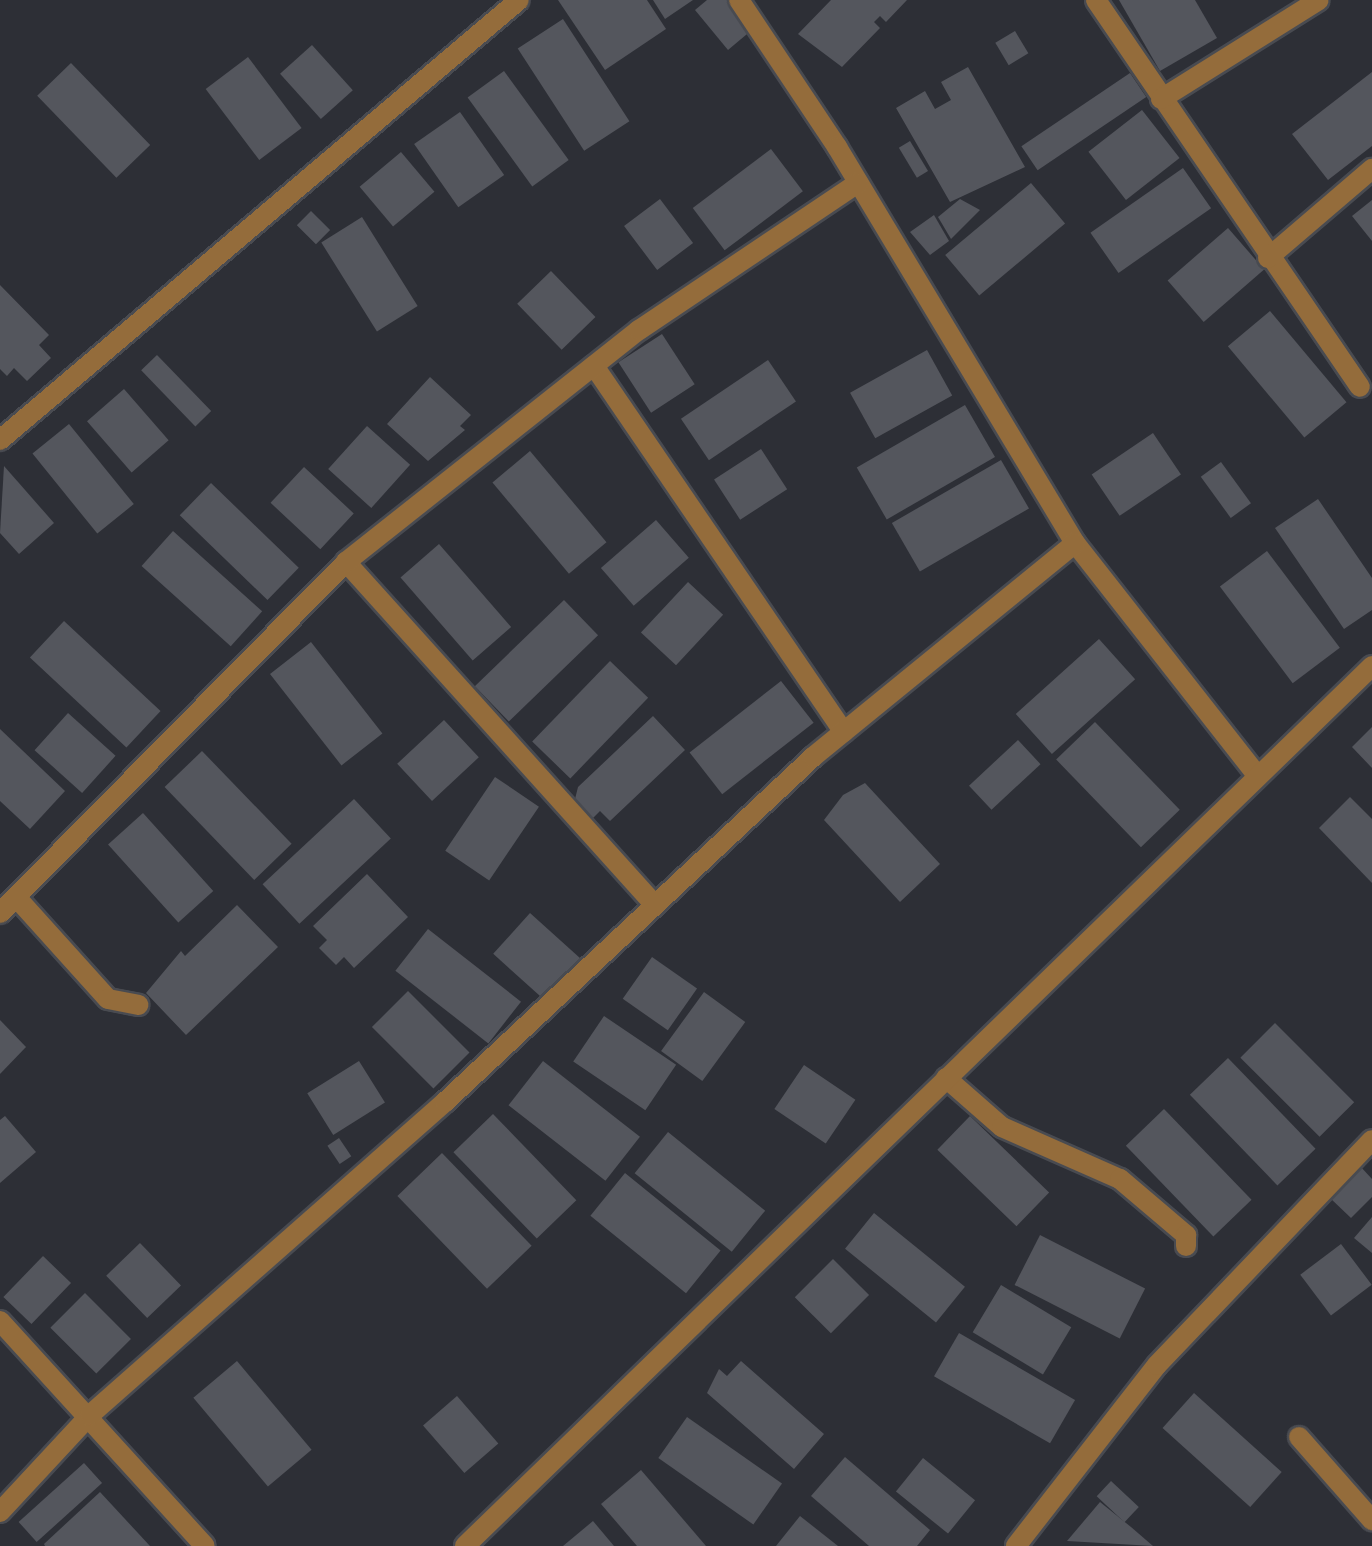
<!DOCTYPE html>
<html>
<head>
<meta charset="utf-8">
<style>
	body { margin:0 }
	#map { position:relative; width:1372px; height:1546px; overflow:hidden; background:#2d2f36; font-family:Figtree,sans-serif }
	div>[style] { position:absolute }
	.building>* { inset:0; background:#54565d; transform-origin:0 0 }
	.roads { filter:drop-shadow(2px 0 #494b51) drop-shadow(-2px 0 #494b51) drop-shadow(0 2px #494b51) drop-shadow(0 -2px #494b51) }
	.minor>* { height:20px; margin:-10px; padding:0 10px; transform-origin:10px; border-radius:10px; background:#946c3b }
	span { translate:-50% -50%; white-space:nowrap; text-align:center; line-height:1.15; -webkit-text-stroke:6px #24252c; paint-order:stroke }
</style>
</head>
<body>
<div id="map">
	<div class="building">
		<div style="clip-path:polygon(558px 0,647px 0,666px 29px,605px 70px)"></div>
		<div style="clip-path:polygon(653px 0,693px 0,665px 19px)"></div>
		<div style="clip-path:polygon(707px 0,730px 0,753px 29px,728px 50px,695px 10px)"></div>
		<div style="clip-path:polygon(831px 0,907px 0,886px 22px,880px 16px,874px 22px,880px 28px,842px 67px,798px 34px)"></div>
		<div style="clip-path:polygon(1119px 0,1195px 0,1217px 38px,1160px 71px)"></div>
		<div style="left:563px;top:19px;width:122px;height:54px;rotate:57deg"></div>
		<div style="left:1015px;top:31px;width:26px;height:23px;rotate:59deg"></div>
		<div style="left:312px;top:45px;width:61px;height:43px;rotate:48deg"></div>
		<div style="left:248px;top:57px;width:89px;height:53px;rotate:53deg"></div>
		<div style="left:71px;top:63px;width:114px;height:47px;rotate:46deg"></div>
		<div style="clip-path:polygon(968px 67px,1025px 167px,950px 202px,896px 108px,925px 91px,935px 109px,951px 100px,941px 82px)"></div>
		<div style="left:504px;top:71px;width:110px;height:45px;rotate:54deg"></div>
		<div style="clip-path:polygon(1372px 72px,1372px 146px,1328px 180px,1292px 134px)"></div>
		<div style="left:1130px;top:73px;width:29px;height:131px;rotate:56deg"></div>
		<div style="left:1142px;top:110px;width:61px;height:68px;rotate:52deg"></div>
		<div style="left:460px;top:112px;width:77px;height:56px;rotate:55deg"></div>
		<div style="left:910px;top:141px;width:35px;height:13px;rotate:59deg"></div>
		<div style="left:771px;top:149px;width:53px;height:98px;rotate:53deg"></div>
		<div style="left:401px;top:152px;width:52px;height:54px;rotate:50deg"></div>
		<div style="left:1183px;top:168px;width:49px;height:113px;rotate:55deg"></div>
		<div style="left:1031px;top:183px;width:53px;height:112px;rotate:50deg"></div>
		<div style="left:660px;top:199px;width:55px;height:45px;rotate:53deg"></div>
		<div style="clip-path:polygon(960px 199px,980px 210px,951px 239px,938px 217px)"></div>
		<div style="clip-path:polygon(1372px 200px,1372px 241px,1352px 216px)"></div>
		<div style="left:311px;top:211px;width:27px;height:20px;rotate:45deg"></div>
		<div style="clip-path:polygon(934px 215px,949px 241px,930px 255px,910px 232px)"></div>
		<div style="left:362px;top:217px;width:105px;height:48px;rotate:58deg"></div>
		<div style="left:1228px;top:228px;width:55px;height:80px;rotate:49deg"></div>
		<div style="left:551px;top:271px;width:64px;height:47px;rotate:46deg"></div>
		<div style="clip-path:polygon(0 285px,49px 335px,39px 345px,51px 358px,27px 381px,14px 368px,7px 376px,0 369px)"></div>
		<div style="left:1270px;top:311px;width:119px;height:55px;rotate:50deg"></div>
		<div style="left:662px;top:334px;width:60px;height:52px;rotate:57deg"></div>
		<div style="left:927px;top:350px;width:52px;height:88px;rotate:61deg"></div>
		<div style="left:157px;top:355px;width:78px;height:22px;rotate:46deg"></div>
		<div style="left:768px;top:360px;width:50px;height:105px;rotate:56deg"></div>
		<div style="clip-path:polygon(430px 377px,471px 415px,460px 426px,465px 430px,428px 461px,387px 424px)"></div>
		<div style="left:124px;top:389px;width:68px;height:49px;rotate:49deg"></div>
		<div style="left:965px;top:405px;width:60px;height:125px;rotate:60deg"></div>
		<div style="left:69px;top:424px;width:103px;height:47px;rotate:51deg"></div>
		<div style="left:367px;top:426px;width:58px;height:58px;rotate:42deg"></div>
		<div style="left:1153px;top:433px;width:50px;height:74px;rotate:56deg"></div>
		<div style="left:761px;top:449px;width:48px;height:56px;rotate:57deg"></div>
		<div style="left:530px;top:451px;width:119px;height:49px;rotate:50deg"></div>
		<div style="left:1001px;top:460px;width:56px;height:126px;rotate:60deg"></div>
		<div style="left:1221px;top:462px;width:51px;height:25px;rotate:54deg"></div>
		<div style="clip-path:polygon(4px 466px,54px 523px,19px 554px,0 533px)"></div>
		<div style="left:304px;top:467px;width:68px;height:49px;rotate:43deg"></div>
		<div style="left:211px;top:483px;width:122px;height:45px;rotate:44deg"></div>
		<div style="clip-path:polygon(1318px 499px,1372px 578px,1372px 610px,1344px 629px,1275px 528px)"></div>
		<div style="left:656px;top:520px;width:50px;height:73px;rotate:49deg"></div>
		<div style="left:173px;top:531px;width:120px;height:47px;rotate:42deg"></div>
		<div style="left:439px;top:544px;width:110px;height:51px;rotate:49deg"></div>
		<div style="left:1267px;top:551px;width:121px;height:59px;rotate:53deg"></div>
		<div style="left:688px;top:582px;width:48px;height:69px;rotate:43deg"></div>
		<div style="left:564px;top:600px;width:49px;height:124px;rotate:46deg"></div>
		<div style="left:64px;top:621px;width:132px;height:50px;rotate:43deg"></div>
		<div style="left:1099px;top:639px;width:54px;height:112px;rotate:48deg"></div>
		<div style="left:311px;top:642px;width:116px;height:52px;rotate:52deg"></div>
		<div style="left:610px;top:661px;width:53px;height:112px;rotate:44deg"></div>
		<div style="left:781px;top:681px;width:53px;height:116px;rotate:52deg"></div>
		<div style="left:68px;top:713px;width:64px;height:50px;rotate:42deg"></div>
		<div style="clip-path:polygon(653px 716px,685px 750px,610px 821px,600px 811px,593px 818px,575px 799px,578px 787px)"></div>
		<div style="left:444px;top:720px;width:51px;height:64px;rotate:47deg"></div>
		<div style="left:1095px;top:722px;width:122px;height:54px;rotate:46deg"></div>
		<div style="clip-path:polygon(1372px 727px,1372px 768px,1352px 747px)"></div>
		<div style="clip-path:polygon(0 729px,65px 791px,30px 829px,0 801px)"></div>
		<div style="left:1018px;top:740px;width:33px;height:67px;rotate:47deg"></div>
		<div style="left:202px;top:751px;width:129px;height:52px;rotate:46deg"></div>
		<div style="left:495px;top:777px;width:53px;height:89px;rotate:34deg"></div>
		<div style="clip-path:polygon(865px 783px,940px 864px,900px 902px,824px 820px,843px 795px)"></div>
		<div style="clip-path:polygon(1350px 797px,1372px 819px,1372px 883px,1319px 828px)"></div>
		<div style="left:354px;top:799px;width:54px;height:125px;rotate:47deg"></div>
		<div style="left:143px;top:813px;width:105px;height:47px;rotate:48deg"></div>
		<div style="clip-path:polygon(367px 874px,408px 917px,354px 968px,344px 957px,336px 965px,319px 948px,327px 940px,313px 926px)"></div>
		<div style="clip-path:polygon(237px 905px,278px 947px,186px 1035px,146px 993px,181px 951px,185px 956px)"></div>
		<div style="left:530px;top:913px;width:81px;height:55px;rotate:42deg"></div>
		<div style="left:428px;top:929px;width:118px;height:53px;rotate:38deg"></div>
		<div style="left:652px;top:957px;width:55px;height:51px;rotate:35deg"></div>
		<div style="left:408px;top:991px;width:87px;height:51px;rotate:45deg"></div>
		<div style="left:704px;top:992px;width:51px;height:73px;rotate:36deg"></div>
		<div style="left:604px;top:1016px;width:87px;height:55px;rotate:34deg"></div>
		<div style="clip-path:polygon(0 1020px,26px 1047px,0 1074px)"></div>
		<div style="left:1275px;top:1023px;width:112px;height:49px;rotate:45deg"></div>
		<div style="left:1228px;top:1058px;width:126px;height:53px;rotate:46deg"></div>
		<div style="left:359px;top:1061px;width:49px;height:61px;rotate:58deg"></div>
		<div style="left:543px;top:1061px;width:123px;height:56px;rotate:38deg"></div>
		<div style="left:804px;top:1065px;width:62px;height:53px;rotate:34deg"></div>
		<div style="left:1164px;top:1109px;width:126px;height:53px;rotate:46deg"></div>
		<div style="left:493px;top:1114px;width:120px;height:55px;rotate:46deg"></div>
		<div style="clip-path:polygon(5px 1116px,36px 1152px,0 1183px,0 1120px)"></div>
		<div style="left:970px;top:1116px;width:110px;height:47px;rotate:44deg"></div>
		<div style="left:668px;top:1132px;width:125px;height:53px;rotate:39deg"></div>
		<div style="left:339px;top:1138px;width:22px;height:14px;rotate:56deg"></div>
		<div style="left:442px;top:1153px;width:129px;height:62px;rotate:46deg"></div>
		<div style="clip-path:polygon(1360px 1166px,1372px 1179px,1372px 1197px,1351px 1218px,1329px 1197px)"></div>
		<div style="left:625px;top:1173px;width:123px;height:55px;rotate:39deg"></div>
		<div style="left:874px;top:1213px;width:117px;height:46px;rotate:39deg"></div>
		<div style="clip-path:polygon(1372px 1217px,1372px 1253px,1354px 1238px)"></div>
		<div style="left:1040px;top:1235px;width:118px;height:56px;rotate:27deg"></div>
		<div style="left:140px;top:1243px;width:59px;height:47px;rotate:46deg"></div>
		<div style="left:1341px;top:1244px;width:51px;height:51px;rotate:53deg"></div>
		<div style="left:43px;top:1256px;width:39px;height:57px;rotate:44deg"></div>
		<div style="left:833px;top:1259px;width:51px;height:54px;rotate:45deg"></div>
		<div style="left:1001px;top:1285px;width:82px;height:55px;rotate:31deg"></div>
		<div style="left:85px;top:1293px;width:65px;height:49px;rotate:45deg"></div>
		<div style="left:959px;top:1333px;width:134px;height:50px;rotate:30deg"></div>
		<div style="left:237px;top:1361px;width:116px;height:57px;rotate:50deg"></div>
		<div style="clip-path:polygon(741px 1361px,824px 1434px,794px 1469px,707px 1393px,719px 1369px,727px 1376px)"></div>
		<div style="left:1194px;top:1393px;width:118px;height:47px;rotate:42deg"></div>
		<div style="left:457px;top:1396px;width:63px;height:45px;rotate:49deg"></div>
		<div style="left:687px;top:1417px;width:116px;height:50px;rotate:35deg"></div>
		<div style="clip-path:polygon(845px 1457px,930px 1530px,917px 1546px,869px 1546px,811px 1496px)"></div>
		<div style="left:923px;top:1458px;width:67px;height:43px;rotate:39deg"></div>
		<div style="left:84px;top:1463px;width:27px;height:88px;rotate:48deg"></div>
		<div style="clip-path:polygon(641px 1470px,706px 1546px,637px 1546px,601px 1504px)"></div>
		<div style="left:1111px;top:1481px;width:38px;height:21px;rotate:43deg"></div>
		<div style="clip-path:polygon(100px 1492px,150px 1546px,45px 1546px,44px 1544px)"></div>
		<div style="clip-path:polygon(1100px 1502px,1131px 1527px,1153px 1546px,1067px 1541px)"></div>
		<div style="clip-path:polygon(800px 1516px,838px 1546px,776px 1546px)"></div>
		<div style="clip-path:polygon(593px 1521px,614px 1546px,563px 1546px)"></div>
	</div>
	<div class="roads">
		<div class="minor">
			<div style="left:739px;top:0;width:177px;rotate:56.3deg"></div>
			<div style="left:837px;top:147px;width:462px;rotate:59deg"></div>
			<div style="left:1075px;top:543px;width:295px;rotate:51.9deg"></div>
			<div style="left:1096px;top:0;width:468px;rotate:55.7deg"></div>
			<div style="left:1161px;top:99px;width:186px;rotate:-32.1deg"></div>
			<div style="left:1268px;top:258px;width:137px;rotate:-40.6deg"></div>
			<div style="left:594px;top:366px;width:443px;rotate:55.7deg"></div>
			<div style="left:0;top:440px;width:680px;rotate:-40.29deg"></div>
			<div style="left:346px;top:562px;width:460px;rotate:48deg"></div>
			<div style="left:16px;top:897px;width:137px;rotate:48deg"></div>
			<div style="left:108px;top:999px;width:31px;rotate:11deg"></div>
			<div style="left:0;top:913px;width:493px;rotate:-45.4deg"></div>
			<div style="left:346px;top:562px;width:374px;rotate:-38.4deg"></div>
			<div style="left:639px;top:330px;width:264px;rotate:-33.9deg"></div>
			<div style="left:946px;top:1078px;width:74px;rotate:41.2deg"></div>
			<div style="left:1002px;top:1127px;width:129px;rotate:23.8deg"></div>
			<div style="left:1120px;top:1179px;width:87px;rotate:40.3deg"></div>
			<div style="left:1186px;top:1235px;width:11px;rotate:90deg"></div>
			<div style="left:0;top:1321px;width:304px;rotate:47.7deg"></div>
			<div style="left:1299px;top:1437px;width:111px;rotate:48.7deg"></div>
			<div style="left:0;top:1512px;width:132px;rotate:-47.1deg"></div>
			<div style="left:90px;top:1415px;width:473px;rotate:-41.4deg"></div>
			<div style="left:445px;top:1102px;width:504px;rotate:-43.15deg"></div>
			<div style="left:813px;top:757px;width:338px;rotate:-39.2deg"></div>
			<div style="left:465px;top:1546px;width:1264px;rotate:-44.13deg"></div>
			<div style="left:1016px;top:1546px;width:229px;rotate:-52.1deg"></div>
			<div style="left:1157px;top:1365px;width:311px;rotate:-46.3deg"></div>
		</div>
	</div>
</div>
</body>
</html>
